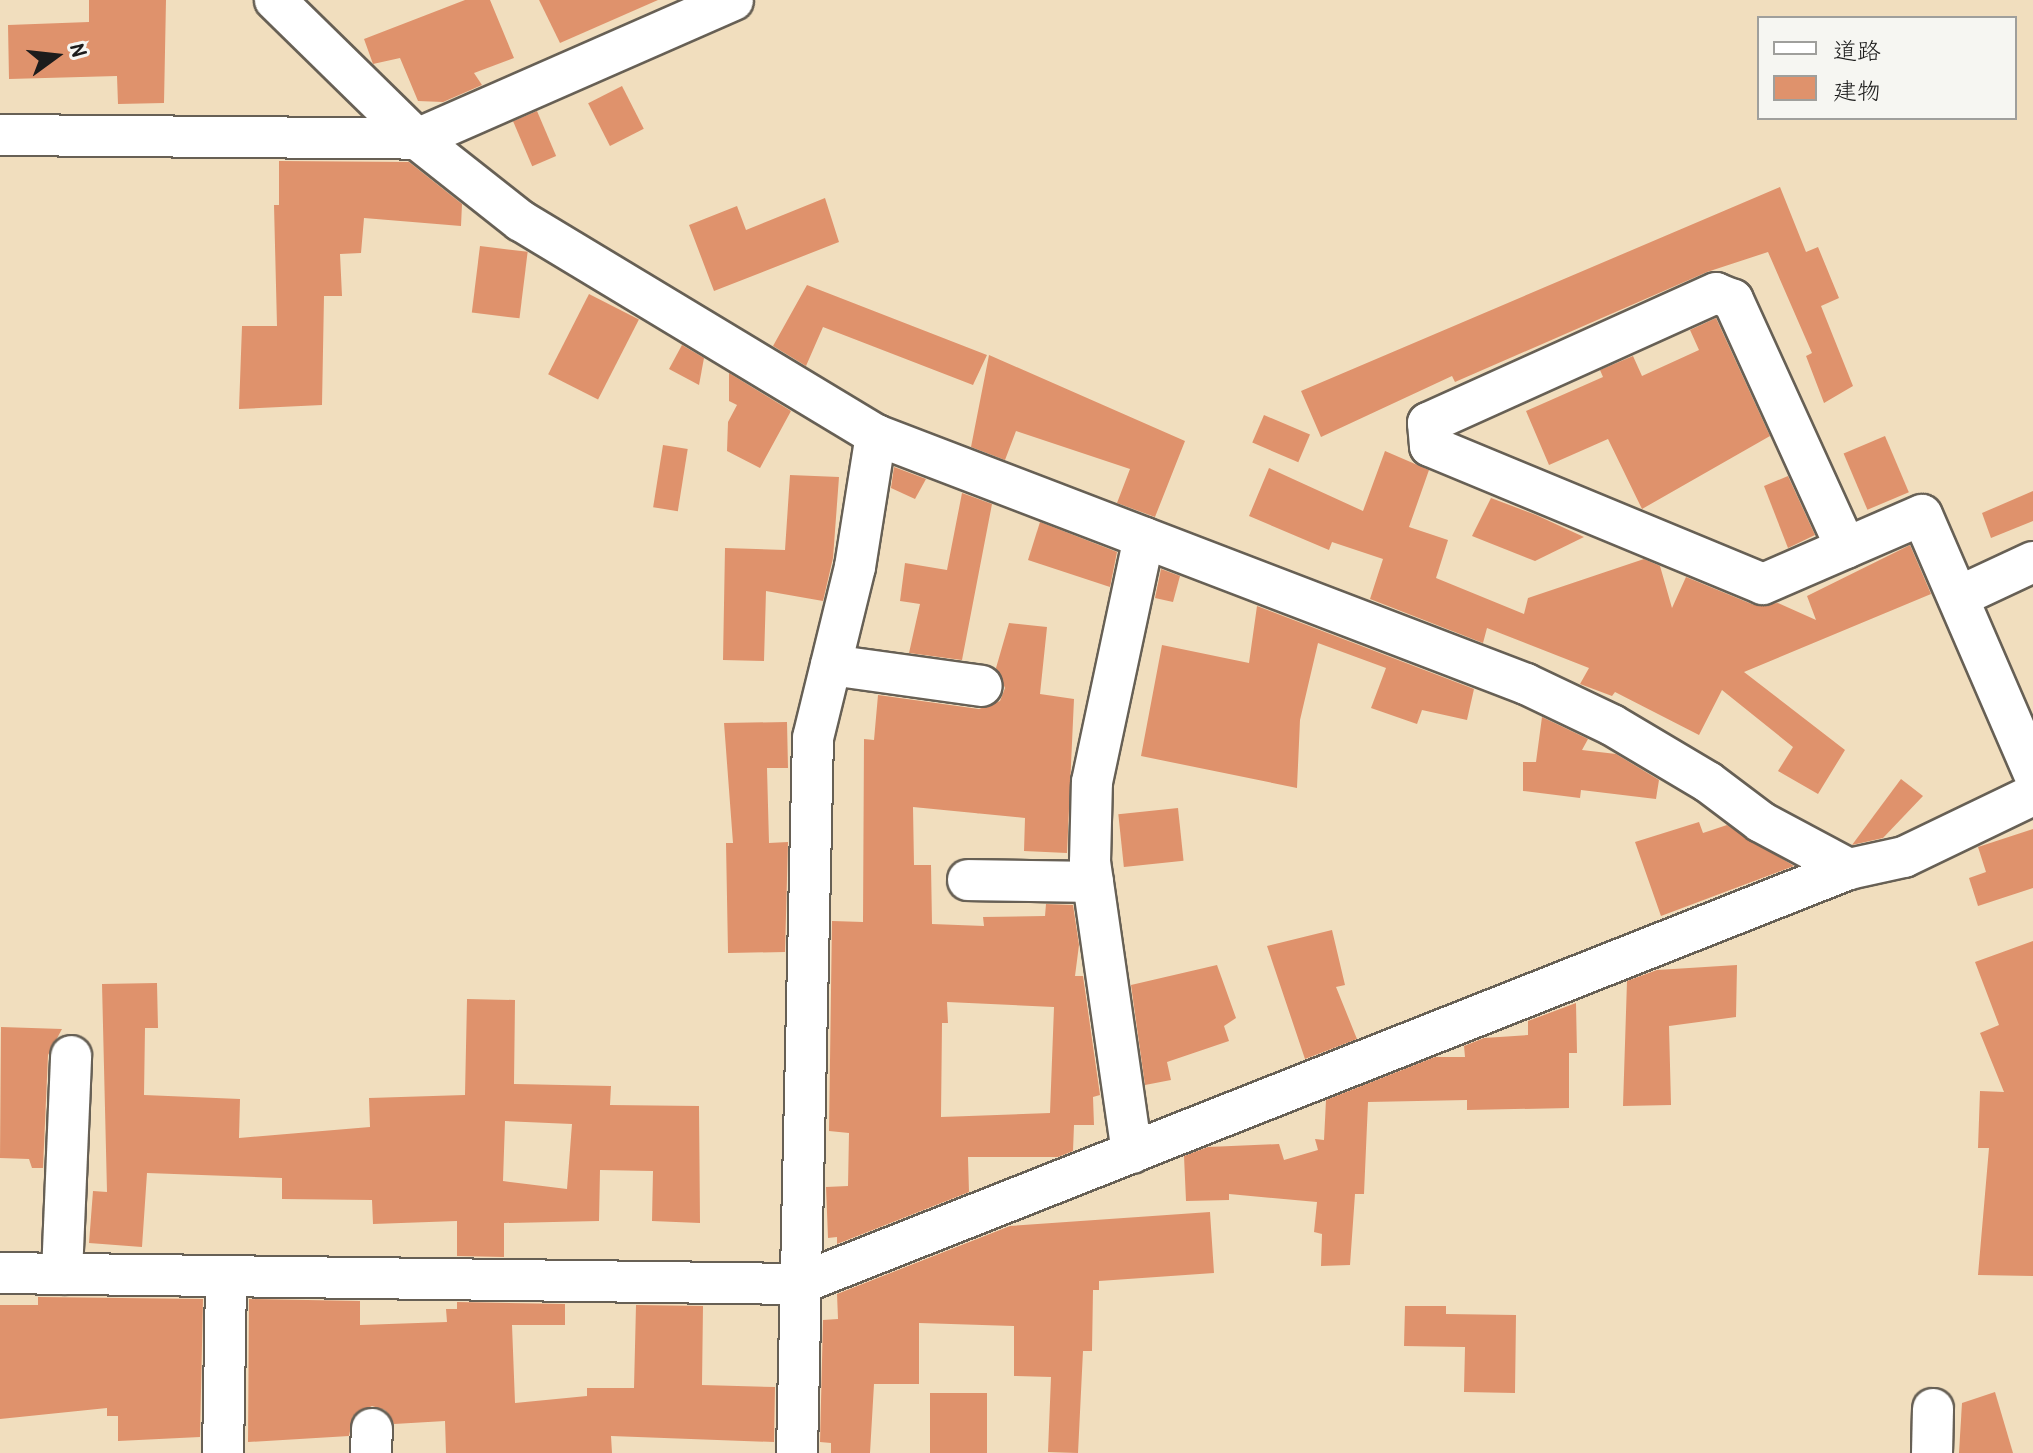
<!DOCTYPE html>
<html>
<head>
<meta charset="utf-8">
<style>
	body { margin:0 }
	#map { position:relative; width:2033px; height:1453px; overflow:hidden; background:#f1debe; font-family:"Patrick Hand","Klee One",sans-serif }
	div>[style] { position:absolute }
	.building>* { inset:0; background:#df926c; transform-origin:0 0 }
	.roads { filter:drop-shadow(2px 0 #676055) drop-shadow(-2px 0 #676055) drop-shadow(0 2px #676055) drop-shadow(0 -2px #676055) }
	.minor>* { height:40px; margin:-20px; padding:0 20px; transform-origin:20px; border-radius:20px; background:#fff }
	span { translate:-50% -50%; white-space:nowrap; text-align:center; line-height:1.15; -webkit-text-stroke:6px #f6f6f2; paint-order:stroke }
	.legend { position:absolute; left:1757px; top:16px; width:260px; height:104px; box-sizing:border-box; background:#f6f6f2; border:2px solid #9f9f9c; margin:0; padding:10px 14px; list-style:none; font-size:24px; color:#1c1c1c }
	.legend li { display:flex; align-items:center; gap:16px; height:40px }
	.legend b { width:40px; border:2px solid #9f9f9c }
	.north { position:absolute; left:16px; top:16px; width:80px; height:80px; -webkit-text-stroke:6px #f6f6f2; paint-order:stroke; rotate:75deg; font-size:22px; font-weight:700; line-height:32px; text-align:center; color:#1c1c1c }
	.north::after { content:''; display:block; margin:auto; width:28px; height:36px; background:#1c1c1c; clip-path:polygon(50% 0,100% 100%,50% 72%,0 100%) }
</style>
</head>
<body>
<div id="map">
	<div class="building">
		<div style="clip-path:polygon(89px 0,166px 0,164px 103px,118px 104px,117px 76px,9px 79px,8px 25px,89px 22px)"></div>
		<div style="clip-path:polygon(465px 0,490px 0,514px 58px,474px 73px,482px 85px,443px 102px,418px 101px,400px 58px,373px 64px,364px 39px)"></div>
		<div style="clip-path:polygon(539px 0,658px 0,560px 43px)"></div>
		<div style="left:622px;top:86px;width:48px;height:38px;rotate:63deg"></div>
		<div style="left:537px;top:111px;width:49px;height:26px;rotate:67deg"></div>
		<div style="clip-path:polygon(279px 161px,409px 162px,462px 204px,461px 226px,364px 218px,361px 253px,340px 254px,342px 296px,324px 296px,322px 405px,239px 409px,242px 326px,277px 326px,274px 205px,279px 205px)"></div>
		<div style="clip-path:polygon(1780px 187px,1806px 252px,1818px 247px,1839px 298px,1821px 306px,1853px 386px,1824px 403px,1806px 356px,1812px 353px,1768px 252px,1707px 272px,1455px 382px,1452px 376px,1321px 437px,1301px 391px)"></div>
		<div style="clip-path:polygon(825px 198px,839px 242px,714px 291px,689px 225px,737px 206px,746px 230px)"></div>
		<div style="left:480px;top:246px;width:48px;height:67px;rotate:7deg"></div>
		<div style="clip-path:polygon(807px 285px,987px 355px,973px 385px,823px 327px,806px 366px,773px 346px)"></div>
		<div style="left:589px;top:294px;width:56px;height:90px;rotate:27deg"></div>
		<div style="clip-path:polygon(1716px 318px,1770px 436px,1642px 509px,1608px 439px,1549px 465px,1526px 411px,1603px 377px,1600px 370px,1633px 356px,1642px 376px,1699px 350px,1690px 330px)"></div>
		<div style="clip-path:polygon(682px 345px,704px 358px,699px 385px,669px 369px)"></div>
		<div style="clip-path:polygon(989px 355px,1185px 441px,1155px 517px,1117px 503px,1130px 469px,1016px 431px,1005px 460px,971px 447px)"></div>
		<div style="clip-path:polygon(729px 373px,791px 411px,760px 468px,727px 451px,728px 422px,737px 405px,729px 401px)"></div>
		<div style="left:1264px;top:415px;width:50px;height:30px;rotate:23deg"></div>
		<div style="left:1885px;top:436px;width:61px;height:45px;rotate:67deg"></div>
		<div style="left:663px;top:445px;width:25px;height:63px;rotate:9deg"></div>
		<div style="clip-path:polygon(1385px 451px,1429px 470px,1409px 527px,1448px 540px,1436px 578px,1524px 614px,1528px 598px,1644px 559px,1660px 566px,1672px 608px,1686px 577px,1754px 605px,1778px 603px,1816px 620px,1807px 596px,1910px 545px,1931px 594px,1744px 672px,1845px 750px,1818px 794px,1778px 771px,1793px 747px,1722px 690px,1699px 735px,1615px 692px,1612px 696px,1580px 684px,1589px 668px,1487px 628px,1483px 643px,1370px 599px,1383px 559px,1332px 542px,1329px 550px,1249px 516px,1269px 468px,1363px 511px)"></div>
		<div style="clip-path:polygon(894px 467px,926px 479px,915px 499px,891px 488px)"></div>
		<div style="clip-path:polygon(790px 475px,839px 477px,833px 558px,823px 601px,766px 591px,764px 661px,723px 660px,725px 548px,785px 550px)"></div>
		<div style="clip-path:polygon(1788px 476px,1815px 535px,1788px 548px,1764px 486px)"></div>
		<div style="clip-path:polygon(2033px 491px,2033px 521px,1991px 538px,1982px 513px)"></div>
		<div style="clip-path:polygon(962px 493px,992px 504px,962px 660px,909px 653px,920px 604px,900px 601px,905px 563px,947px 570px)"></div>
		<div style="clip-path:polygon(1491px 498px,1536px 515px,1584px 537px,1535px 561px,1472px 536px)"></div>
		<div style="clip-path:polygon(1040px 522px,1117px 552px,1110px 587px,1028px 560px)"></div>
		<div style="clip-path:polygon(1161px 569px,1180px 576px,1173px 602px,1155px 598px)"></div>
		<div style="clip-path:polygon(1257px 606px,1474px 689px,1467px 720px,1422px 710px,1417px 724px,1371px 708px,1386px 668px,1318px 643px,1300px 720px,1297px 788px,1141px 756px,1162px 645px,1249px 663px)"></div>
		<div style="clip-path:polygon(evenodd,1009px 623px,1047px 627px,1040px 694px,1074px 699px,1067px 853px,1024px 851px,1025px 818px,913px 807px,914px 865px,931px 865px,932px 924px,984px 926px,983px 917px,1045px 916px,1046px 904px,1073px 905px,1079px 945px,1075px 976px,1083px 976px,1100px 1095px,1093px 1097px,1094px 1125px,1074px 1125px,1073px 1151px,1058px 1157px,968px 1157px,969px 1192px,837px 1244px,837px 1237px,828px 1238px,826px 1187px,848px 1186px,849px 1133px,829px 1131px,832px 921px,863px 922px,864px 739px,874px 740px,878px 695px,979px 709px,1000px 701px,1005px 688px,996px 668px,1009px 623px,947px 1002px,1054px 1007px,1050px 1113px,941px 1117px,942px 1023px,948px 1023px,947px 1002px)"></div>
		<div style="clip-path:polygon(1542px 717px,1588px 739px,1582px 750px,1616px 754px,1659px 780px,1656px 799px,1581px 790px,1580px 798px,1523px 791px,1523px 762px,1536px 762px)"></div>
		<div style="clip-path:polygon(787px 722px,788px 768px,767px 768px,769px 843px,788px 842px,785px 952px,728px 953px,726px 843px,733px 843px,724px 723px)"></div>
		<div style="clip-path:polygon(1901px 779px,1923px 796px,1883px 838px,1852px 845px)"></div>
		<div style="left:1178px;top:808px;width:53px;height:60px;rotate:84deg"></div>
		<div style="clip-path:polygon(1699px 822px,1703px 833px,1727px 825px,1794px 866px,1661px 916px,1635px 842px)"></div>
		<div style="clip-path:polygon(2033px 829px,2033px 888px,1978px 906px,1969px 878px,1986px 872px,1978px 847px)"></div>
		<div style="clip-path:polygon(1332px 930px,1345px 985px,1336px 987px,1357px 1039px,1305px 1059px,1267px 946px)"></div>
		<div style="clip-path:polygon(2033px 941px,2033px 1276px,1978px 1275px,1989px 1148px,1978px 1148px,1980px 1091px,2004px 1092px,1980px 1033px,1999px 1025px,1975px 962px)"></div>
		<div style="clip-path:polygon(1217px 965px,1236px 1018px,1224px 1026px,1229px 1041px,1167px 1062px,1171px 1080px,1145px 1085px,1131px 985px)"></div>
		<div style="clip-path:polygon(1737px 965px,1736px 1017px,1669px 1026px,1671px 1105px,1623px 1106px,1627px 981px,1657px 970px)"></div>
		<div style="clip-path:polygon(evenodd,157px 983px,158px 1028px,145px 1028px,144px 1095px,240px 1099px,239px 1138px,370px 1127px,369px 1098px,465px 1095px,467px 999px,515px 1000px,514px 1084px,611px 1086px,610px 1105px,699px 1106px,700px 1223px,652px 1221px,653px 1171px,600px 1170px,599px 1221px,504px 1223px,504px 1257px,457px 1256px,457px 1221px,373px 1224px,372px 1200px,282px 1199px,282px 1178px,147px 1173px,142px 1247px,89px 1243px,93px 1191px,107px 1192px,102px 984px,157px 983px,505px 1121px,572px 1124px,567px 1189px,503px 1181px,505px 1121px)"></div>
		<div style="clip-path:polygon(1576px 1003px,1577px 1053px,1569px 1053px,1569px 1108px,1467px 1110px,1467px 1100px,1368px 1102px,1364px 1194px,1355px 1194px,1350px 1265px,1321px 1266px,1322px 1234px,1314px 1232px,1317px 1202px,1229px 1194px,1229px 1200px,1186px 1201px,1184px 1156px,1208px 1147px,1279px 1144px,1284px 1160px,1318px 1150px,1315px 1139px,1324px 1140px,1326px 1100px,1435px 1057px,1465px 1057px,1464px 1046px,1484px 1038px,1528px 1035px,1528px 1021px)"></div>
		<div style="clip-path:polygon(1px 1027px,62px 1029px,48px 1055px,43px 1168px,32px 1168px,29px 1159px,0 1158px)"></div>
		<div style="clip-path:polygon(1210px 1212px,1214px 1273px,1099px 1281px,1099px 1290px,1093px 1290px,1092px 1351px,1083px 1351px,1078px 1453px,1048px 1452px,1051px 1377px,1014px 1376px,1014px 1326px,919px 1323px,919px 1384px,874px 1384px,870px 1453px,831px 1453px,831px 1443px,820px 1442px,823px 1320px,838px 1319px,837px 1294px,1010px 1226px)"></div>
		<div style="clip-path:polygon(38px 1297px,203px 1299px,200px 1437px,118px 1441px,118px 1416px,107px 1416px,107px 1408px,0 1419px,0 1305px,38px 1305px)"></div>
		<div style="clip-path:polygon(249px 1299px,360px 1301px,360px 1325px,447px 1322px,446px 1309px,457px 1309px,457px 1302px,565px 1304px,565px 1325px,512px 1325px,515px 1403px,587px 1396px,587px 1388px,634px 1388px,636px 1305px,703px 1306px,702px 1385px,775px 1387px,774px 1442px,611px 1436px,612px 1453px,446px 1453px,445px 1421px,394px 1424px,385px 1410px,372px 1406px,353px 1416px,349px 1436px,248px 1442px)"></div>
		<div style="clip-path:polygon(1405px 1306px,1446px 1306px,1446px 1314px,1516px 1315px,1515px 1393px,1464px 1392px,1465px 1347px,1404px 1346px)"></div>
		<div style="clip-path:polygon(1995px 1392px,2013px 1453px,1959px 1453px,1962px 1403px)"></div>
		<div style="left:930px;top:1393px;width:57px;height:60px"></div>
	</div>
	<div class="roads">
		<div class="minor">
			<div style="left:275px;top:0;width:199px;rotate:44.4deg"></div>
			<div style="left:417px;top:139px;width:132px;rotate:38.3deg"></div>
			<div style="left:521px;top:221px;width:415px;rotate:31.1deg"></div>
			<div style="left:876px;top:435px;width:696px;rotate:20.96deg"></div>
			<div style="left:1526px;top:684px;width:95px;rotate:25.5deg"></div>
			<div style="left:1612px;top:725px;width:112px;rotate:30.7deg"></div>
			<div style="left:1708px;top:782px;width:66px;rotate:37deg"></div>
			<div style="left:1761px;top:822px;width:100px;rotate:28.1deg"></div>
			<div style="left:0;top:135px;width:417px;rotate:0.5deg"></div>
			<div style="left:417px;top:139px;width:345px;rotate:-23.7deg"></div>
			<div style="left:1846px;top:548px;width:273px;rotate:-114.5deg"></div>
			<div style="left:1733px;top:300px;width:18px;rotate:-158deg"></div>
			<div style="left:1716px;top:293px;width:316px;rotate:155.7deg"></div>
			<div style="left:1428px;top:423px;width:23px;rotate:85deg"></div>
			<div style="left:1430px;top:446px;width:360px;rotate:22.5deg"></div>
			<div style="left:1763px;top:584px;width:173px;rotate:-23.5deg"></div>
			<div style="left:1922px;top:515px;width:280px;rotate:66.6deg"></div>
			<div style="left:1958px;top:597px;width:83px;rotate:-25deg"></div>
			<div style="left:831px;top:665px;width:152px;rotate:7.9deg"></div>
			<div style="left:968px;top:880px;width:125px;rotate:0.9deg"></div>
			<div style="left:1132px;top:1153px;width:294px;rotate:-98.2deg"></div>
			<div style="left:1090px;top:862px;width:80px;rotate:-88.6deg"></div>
			<div style="left:1092px;top:782px;width:250px;rotate:-78deg"></div>
			<div style="left:0;top:1273px;width:799px;rotate:0.79deg"></div>
			<div style="left:799px;top:1284px;width:1129px;rotate:-21.57deg"></div>
			<div style="left:1849px;top:869px;width:56px;rotate:-12.3deg"></div>
			<div style="left:1904px;top:857px;width:143px;rotate:-25.7deg"></div>
			<div style="left:62px;top:1274px;width:218px;rotate:-87.6deg"></div>
			<div style="left:223px;top:1453px;width:176px;rotate:-89deg"></div>
			<div style="left:371px;top:1453px;width:24px;rotate:-88deg"></div>
			<div style="left:797px;top:1453px;width:715px;rotate:-88.72deg"></div>
			<div style="left:813px;top:738px;width:176px;rotate:-76.2deg"></div>
			<div style="left:855px;top:567px;width:134px;rotate:-81deg"></div>
			<div style="left:1932px;top:1453px;width:44px;rotate:-88.7deg"></div>
		</div>
	</div>
	<ul class="legend">
	<li><b style="height:10px;background:#fff"></b>道路</li>
	<li><b style="height:22px;background:#df926c"></b>建物</li>
	</ul>
	<div class="north">N</div>
</div>
</body>
</html>
